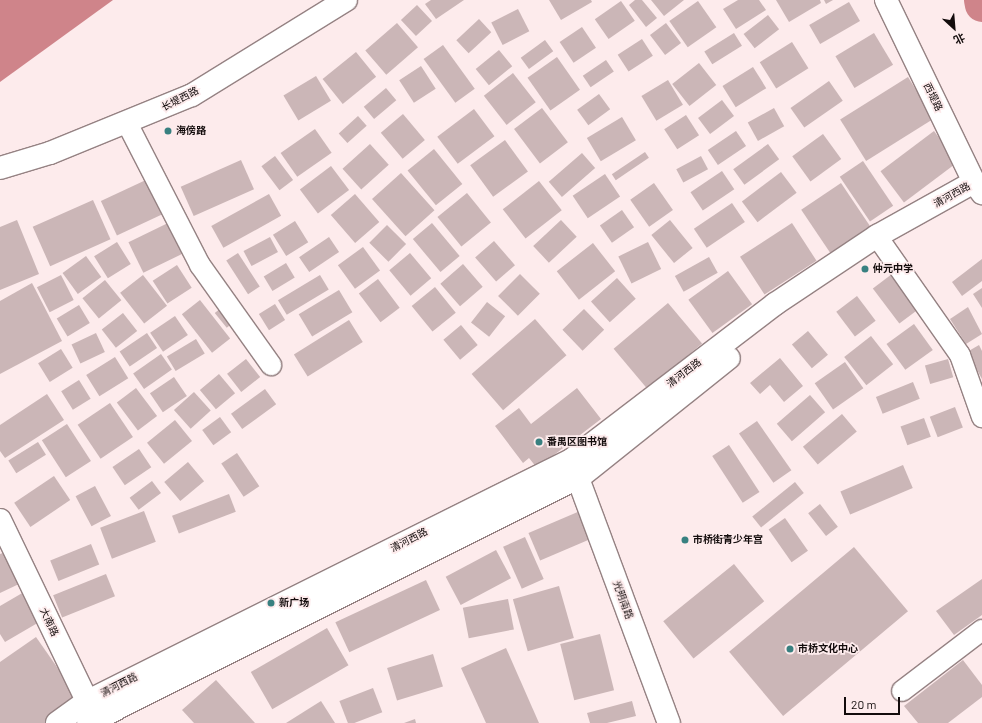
<!DOCTYPE html>
<html>
<head>
<meta charset="utf-8">
<style>
	body { margin:0 }
	#map { position:relative; width:982px; height:723px; overflow:hidden; background:#fdebec; font-family:Barlow,"Noto Sans SC",sans-serif }
	div>[style] { position:absolute }
	.water>* { inset:0; background:#cf848a }
	.river>* { height:34px; margin:-17px; padding:0 17px; transform-origin:17px; border-radius:17px; background:#cf848a }
	.building>* { inset:0; background:#cbb6b7; transform-origin:0 0 }
	.roads { filter:drop-shadow(1px 0 #958283) drop-shadow(-1px 0 #958283) drop-shadow(0 1px #958283) drop-shadow(0 -1px #958283) }
	.minor>* { height:20px; margin:-10px; padding:0 10px; transform-origin:10px; border-radius:10px; background:#fff }
	.tertiary>* { height:22px; margin:-11px; padding:0 11px; transform-origin:11px; border-radius:11px; background:#fff }
	.dots>* { width:11px; height:11px; translate:-50% -50%; box-sizing:border-box; border:2px solid #fdebec; border-radius:50% }
	span { translate:-50% -50%; white-space:nowrap; text-align:center; line-height:1.15; -webkit-text-stroke:3.5px #fdebec; paint-order:stroke }
	.street-label { font-size:10px; color:#130c0c }
	.poi-label { font-size:10px; color:#130c0c; font-weight:700 }
	.left { translate:0 -50%; text-align:left }
	.north { position:absolute; left:934px; top:8px; width:40px; height:40px; -webkit-text-stroke:3px #fdebec; paint-order:stroke; rotate:154deg; font-size:11px; font-weight:700; line-height:16px; text-align:center; color:#130c0c }
	.north::after { content:''; display:block; margin:auto; width:14px; height:18px; background:#130c0c; clip-path:polygon(50% 0,100% 100%,50% 72%,0 100%) }
	.scale { position:absolute; left:844px; top:697px; width:56px; height:18px; box-sizing:border-box; border:2px solid #130c0c; border-top:0; padding-left:5px; font-size:12px; line-height:14px; white-space:nowrap; color:#130c0c; -webkit-text-stroke:3px #fdebec; paint-order:stroke }
</style>
</head>
<body>
<div id="map">
	<div class="water">
		<div style="clip-path:polygon(0 0,113px 0,0 82px)"></div>
	</div>
	<div class="river">
		<div style="left:981px;top:0;width:5px;rotate:79deg"></div>
	</div>
	<div class="building">
		<div style="clip-path:polygon(431px 0,464px 0,436px 19px,425px 4px)"></div>
		<div style="clip-path:polygon(549px 0,591px 0,592px 2px,561px 20px)"></div>
		<div style="clip-path:polygon(635px 0,642px 0,657px 18px,646px 27px,629px 5px)"></div>
		<div style="clip-path:polygon(651px 0,684px 0,664px 16px)"></div>
		<div style="clip-path:polygon(738px 0,759px 0,766px 10px,736px 29px,723px 9px)"></div>
		<div style="clip-path:polygon(776px 0,820px 0,821px 3px,789px 22px)"></div>
		<div style="clip-path:polygon(824px 0,833px 0,826px 4px)"></div>
		<div style="left:621px;top:1px;width:24px;height:32px;rotate:55deg"></div>
		<div style="left:698px;top:1px;width:32px;height:35px;rotate:55deg"></div>
		<div style="left:849px;top:2px;width:22px;height:46px;rotate:60deg"></div>
		<div style="left:417px;top:5px;width:22px;height:22px;rotate:47deg"></div>
		<div style="left:518px;top:9px;width:25px;height:30px;rotate:63deg"></div>
		<div style="left:768px;top:15px;width:18px;height:31px;rotate:52deg"></div>
		<div style="left:479px;top:19px;width:18px;height:31px;rotate:47deg"></div>
		<div style="left:397px;top:23px;width:32px;height:42px;rotate:49deg"></div>
		<div style="left:666px;top:23px;width:25px;height:20px;rotate:53deg"></div>
		<div style="left:582px;top:27px;width:25px;height:27px;rotate:56deg"></div>
		<div style="left:734px;top:33px;width:15px;height:35px;rotate:58deg"></div>
		<div style="left:874px;top:33px;width:37px;height:45px;rotate:59deg"></div>
		<div style="left:642px;top:39px;width:20px;height:29px;rotate:57deg"></div>
		<div style="left:545px;top:40px;width:14px;height:30px;rotate:54deg"></div>
		<div style="left:792px;top:42px;width:31px;height:38px;rotate:58deg"></div>
		<div style="left:443px;top:45px;width:54px;height:24px;rotate:54deg"></div>
		<div style="left:499px;top:50px;width:21px;height:30px;rotate:51deg"></div>
		<div style="left:356px;top:52px;width:32px;height:43px;rotate:51deg"></div>
		<div style="left:557px;top:57px;width:40px;height:36px;rotate:55deg"></div>
		<div style="left:606px;top:60px;width:14px;height:28px;rotate:56deg"></div>
		<div style="left:699px;top:63px;width:28px;height:34px;rotate:52deg"></div>
		<div style="left:421px;top:66px;width:27px;height:26px;rotate:57deg"></div>
		<div style="left:753px;top:67px;width:25px;height:36px;rotate:58deg"></div>
		<div style="left:513px;top:73px;width:37px;height:37px;rotate:52deg"></div>
		<div style="left:316px;top:76px;width:29px;height:38px;rotate:59deg"></div>
		<div style="left:908px;top:77px;width:49px;height:80px;rotate:58deg"></div>
		<div style="left:668px;top:80px;width:29px;height:31px;rotate:59deg"></div>
		<div style="left:829px;top:81px;width:24px;height:47px;rotate:55deg"></div>
		<div style="left:386px;top:88px;width:16px;height:29px;rotate:50deg"></div>
		<div style="left:599px;top:94px;width:19px;height:27px;rotate:54deg"></div>
		<div style="left:722px;top:100px;width:20px;height:30px;rotate:53deg"></div>
		<div style="left:542px;top:108px;width:43px;height:35px;rotate:53deg"></div>
		<div style="left:774px;top:108px;width:21px;height:30px;rotate:61deg"></div>
		<div style="left:474px;top:109px;width:34px;height:46px;rotate:53deg"></div>
		<div style="left:403px;top:114px;width:34px;height:29px;rotate:50deg"></div>
		<div style="left:686px;top:115px;width:24px;height:26px;rotate:57deg"></div>
		<div style="left:358px;top:116px;width:13px;height:26px;rotate:48deg"></div>
		<div style="left:622px;top:117px;width:27px;height:41px;rotate:59deg"></div>
		<div style="left:315px;top:129px;width:29px;height:42px;rotate:55deg"></div>
		<div style="left:736px;top:131px;width:18px;height:34px;rotate:56deg"></div>
		<div style="left:934px;top:131px;width:39px;height:67px;rotate:53deg"></div>
		<div style="left:823px;top:134px;width:31px;height:38px;rotate:54deg"></div>
		<div style="left:505px;top:140px;width:39px;height:43px;rotate:54deg"></div>
		<div style="left:370px;top:144px;width:28px;height:37px;rotate:48deg"></div>
		<div style="left:768px;top:144px;width:19px;height:43px;rotate:54deg"></div>
		<div style="left:434px;top:149px;width:45px;height:34px;rotate:51deg"></div>
		<div style="left:645px;top:152px;width:7px;height:40px;rotate:56deg"></div>
		<div style="left:582px;top:153px;width:20px;height:44px;rotate:49deg"></div>
		<div style="left:275px;top:156px;width:30px;height:17px;rotate:53deg"></div>
		<div style="left:701px;top:156px;width:15px;height:28px;rotate:62deg"></div>
		<div style="left:241px;top:160px;width:32px;height:66px;rotate:66deg"></div>
		<div style="left:863px;top:161px;width:54px;height:28px;rotate:56deg"></div>
		<div style="left:331px;top:166px;width:30px;height:39px;rotate:53deg"></div>
		<div style="left:722px;top:171px;width:22px;height:38px;rotate:56deg"></div>
		<div style="left:781px;top:172px;width:26px;height:49px;rotate:53deg"></div>
		<div style="left:401px;top:173px;width:50px;height:39px;rotate:48deg"></div>
		<div style="left:605px;top:174px;width:27px;height:39px;rotate:56deg"></div>
		<div style="left:148px;top:179px;width:38px;height:52px;rotate:65deg"></div>
		<div style="left:539px;top:181px;width:37px;height:46px;rotate:52deg"></div>
		<div style="left:654px;top:183px;width:33px;height:29px;rotate:55deg"></div>
		<div style="left:841px;top:183px;width:53px;height:48px;rotate:56deg"></div>
		<div style="left:467px;top:193px;width:38px;height:38px;rotate:51deg"></div>
		<div style="left:269px;top:194px;width:25px;height:66px;rotate:61deg"></div>
		<div style="left:355px;top:194px;width:37px;height:32px;rotate:49deg"></div>
		<div style="left:93px;top:200px;width:43px;height:66px;rotate:66deg"></div>
		<div style="left:732px;top:203px;width:23px;height:46px;rotate:56deg"></div>
		<div style="left:622px;top:210px;width:21px;height:27px;rotate:55deg"></div>
		<div style="clip-path:polygon(17px 220px,39px 274px,0 290px,0 227px)"></div>
		<div style="left:561px;top:220px;width:23px;height:38px;rotate:47deg"></div>
		<div style="left:670px;top:220px;width:36px;height:24px;rotate:51deg"></div>
		<div style="left:295px;top:221px;width:25px;height:26px;rotate:58deg"></div>
		<div style="left:168px;top:223px;width:34px;height:44px;rotate:64deg"></div>
		<div style="left:432px;top:223px;width:43px;height:25px;rotate:50deg"></div>
		<div style="left:792px;top:223px;width:45px;height:62px;rotate:57deg"></div>
		<div style="left:387px;top:225px;width:27px;height:25px;rotate:45deg"></div>
		<div style="left:270px;top:237px;width:17px;height:30px;rotate:62deg"></div>
		<div style="left:329px;top:237px;width:18px;height:36px;rotate:56deg"></div>
		<div style="left:494px;top:241px;width:32px;height:25px;rotate:49deg"></div>
		<div style="left:117px;top:242px;width:26px;height:27px;rotate:58deg"></div>
		<div style="left:648px;top:242px;width:30px;height:33px;rotate:64deg"></div>
		<div style="left:593px;top:243px;width:36px;height:46px;rotate:52deg"></div>
		<div style="left:363px;top:247px;width:29px;height:31px;rotate:54deg"></div>
		<div style="left:238px;top:253px;width:40px;height:14px;rotate:57deg"></div>
		<div style="left:410px;top:253px;width:33px;height:27px;rotate:50deg"></div>
		<div style="left:86px;top:256px;width:26px;height:29px;rotate:54deg"></div>
		<div style="left:709px;top:257px;width:18px;height:39px;rotate:61deg"></div>
		<div style="clip-path:polygon(982px 259px,982px 281px,962px 296px,952px 282px)"></div>
		<div style="left:286px;top:263px;width:17px;height:26px;rotate:59deg"></div>
		<div style="left:463px;top:264px;width:30px;height:30px;rotate:49deg"></div>
		<div style="left:177px;top:265px;width:27px;height:29px;rotate:57deg"></div>
		<div style="left:728px;top:271px;width:41px;height:49px;rotate:54deg"></div>
		<div style="left:520px;top:274px;width:28px;height:31px;rotate:45deg"></div>
		<div style="left:892px;top:274px;width:44px;height:24px;rotate:53deg"></div>
		<div style="left:61px;top:275px;width:28px;height:27px;rotate:63deg"></div>
		<div style="left:143px;top:275px;width:39px;height:29px;rotate:52deg"></div>
		<div style="left:320px;top:275px;width:17px;height:49px;rotate:59deg"></div>
		<div style="left:617px;top:278px;width:28px;height:35px;rotate:48deg"></div>
		<div style="left:378px;top:279px;width:36px;height:24px;rotate:53deg"></div>
		<div style="left:105px;top:280px;width:26px;height:29px;rotate:51deg"></div>
		<div style="clip-path:polygon(32px 283px,62px 341px,0 374px,0 301px)"></div>
		<div style="left:435px;top:287px;width:33px;height:30px;rotate:51deg"></div>
		<div style="clip-path:polygon(982px 288px,982px 308px,973px 294px)"></div>
		<div style="left:339px;top:290px;width:26px;height:47px;rotate:59deg"></div>
		<div style="left:857px;top:296px;width:31px;height:26px;rotate:53deg"></div>
		<div style="left:200px;top:300px;width:49px;height:23px;rotate:52deg"></div>
		<div style="left:487px;top:302px;width:23px;height:26px;rotate:38deg"></div>
		<div style="left:668px;top:303px;width:53px;height:71px;rotate:50deg"></div>
		<div style="left:275px;top:304px;width:19px;height:19px;rotate:58deg"></div>
		<div style="left:79px;top:305px;width:21px;height:26px;rotate:59deg"></div>
		<div style="clip-path:polygon(968px 307px,982px 334px,966px 344px,950px 319px)"></div>
		<div style="left:221px;top:308px;width:19px;height:8px;rotate:51deg"></div>
		<div style="left:584px;top:309px;width:29px;height:30px;rotate:46deg"></div>
		<div style="left:123px;top:313px;width:23px;height:27px;rotate:52deg"></div>
		<div style="left:175px;top:316px;width:23px;height:30px;rotate:56deg"></div>
		<div style="left:535px;top:319px;width:48px;height:84px;rotate:49deg"></div>
		<div style="left:349px;top:320px;width:26px;height:65px;rotate:58deg"></div>
		<div style="left:914px;top:324px;width:32px;height:34px;rotate:54deg"></div>
		<div style="left:461px;top:325px;width:26px;height:23px;rotate:50deg"></div>
		<div style="left:808px;top:331px;width:31px;height:21px;rotate:50deg"></div>
		<div style="left:96px;top:333px;width:21px;height:27px;rotate:65deg"></div>
		<div style="left:147px;top:333px;width:18px;height:33px;rotate:56deg"></div>
		<div style="left:871px;top:336px;width:36px;height:34px;rotate:52deg"></div>
		<div style="left:196px;top:339px;width:17px;height:34px;rotate:59deg"></div>
		<div style="clip-path:polygon(979px 345px,982px 351px,982px 379px,967px 352px)"></div>
		<div style="left:61px;top:349px;width:22px;height:27px;rotate:58deg"></div>
		<div style="left:161px;top:354px;width:19px;height:34px;rotate:55deg"></div>
		<div style="left:115px;top:357px;width:25px;height:34px;rotate:58deg"></div>
		<div style="clip-path:polygon(780px 358px,803px 386px,784px 402px,770px 385px,760px 394px,750px 383px)"></div>
		<div style="left:246px;top:359px;width:23px;height:24px;rotate:52deg"></div>
		<div style="left:948px;top:359px;width:19px;height:24px;rotate:74deg"></div>
		<div style="left:845px;top:362px;width:32px;height:37px;rotate:55deg"></div>
		<div style="left:219px;top:374px;width:25px;height:25px;rotate:50deg"></div>
		<div style="left:174px;top:377px;width:23px;height:29px;rotate:56deg"></div>
		<div style="left:79px;top:380px;width:22px;height:21px;rotate:58deg"></div>
		<div style="left:913px;top:382px;width:18px;height:40px;rotate:68deg"></div>
		<div style="left:136px;top:388px;width:35px;height:24px;rotate:53deg"></div>
		<div style="clip-path:polygon(577px 388px,601px 419px,537px 468px,529px 458px,523px 463px,495px 426px,519px 408px,531px 424px)"></div>
		<div style="left:265px;top:389px;width:19px;height:42px;rotate:54deg"></div>
		<div style="left:194px;top:392px;width:25px;height:27px;rotate:48deg"></div>
		<div style="clip-path:polygon(47px 394px,64px 420px,5px 458px,0 451px,0 425px)"></div>
		<div style="left:810px;top:395px;width:23px;height:44px;rotate:49deg"></div>
		<div style="left:110px;top:403px;width:41px;height:39px;rotate:56deg"></div>
		<div style="left:955px;top:407px;width:22px;height:27px;rotate:69deg"></div>
		<div style="left:842px;top:414px;width:23px;height:51px;rotate:50deg"></div>
		<div style="left:220px;top:417px;width:19px;height:22px;rotate:54deg"></div>
		<div style="left:924px;top:418px;width:20px;height:25px;rotate:70deg"></div>
		<div style="left:175px;top:420px;width:27px;height:36px;rotate:51deg"></div>
		<div style="left:757px;top:421px;width:60px;height:22px;rotate:55deg"></div>
		<div style="left:67px;top:424px;width:44px;height:30px;rotate:57deg"></div>
		<div style="left:38px;top:442px;width:15px;height:35px;rotate:58deg"></div>
		<div style="left:729px;top:445px;width:56px;height:20px;rotate:57deg"></div>
		<div style="left:139px;top:449px;width:22px;height:32px;rotate:56deg"></div>
		<div style="left:237px;top:453px;width:40px;height:19px;rotate:56deg"></div>
		<div style="left:188px;top:462px;width:25px;height:31px;rotate:50deg"></div>
		<div style="left:903px;top:465px;width:25px;height:68px;rotate:67deg"></div>
		<div style="left:54px;top:476px;width:29px;height:48px;rotate:56deg"></div>
		<div style="left:152px;top:481px;width:15px;height:28px;rotate:53deg"></div>
		<div style="left:795px;top:482px;width:14px;height:55px;rotate:51deg"></div>
		<div style="left:95px;top:486px;width:34px;height:22px;rotate:62deg"></div>
		<div style="left:229px;top:494px;width:19px;height:61px;rotate:69deg"></div>
		<div style="left:820px;top:504px;width:29px;height:15px;rotate:52deg"></div>
		<div style="left:144px;top:511px;width:33px;height:47px;rotate:69deg"></div>
		<div style="left:580px;top:511px;width:30px;height:56px;rotate:67deg"></div>
		<div style="left:785px;top:518px;width:40px;height:20px;rotate:55deg"></div>
		<div style="left:525px;top:537px;width:46px;height:24px;rotate:66deg"></div>
		<div style="left:91px;top:544px;width:22px;height:44px;rotate:68deg"></div>
		<div style="left:854px;top:547px;width:84px;height:163px;rotate:50deg"></div>
		<div style="left:496px;top:550px;width:32px;height:57px;rotate:62deg"></div>
		<div style="clip-path:polygon(3px 553px,19px 584px,0 593px,0 554px)"></div>
		<div style="left:734px;top:564px;width:48px;height:91px;rotate:51deg"></div>
		<div style="left:106px;top:574px;width:24px;height:57px;rotate:68deg"></div>
		<div style="clip-path:polygon(982px 579px,982px 615px,954px 635px,936px 611px)"></div>
		<div style="left:426px;top:580px;width:33px;height:100px;rotate:65deg"></div>
		<div style="left:559px;top:586px;width:54px;height:48px;rotate:74deg"></div>
		<div style="clip-path:polygon(24px 592px,41px 621px,5px 642px,0 634px,0 606px)"></div>
		<div style="left:508px;top:599px;width:31px;height:46px;rotate:79deg"></div>
		<div style="left:327px;top:628px;width:43px;height:88px;rotate:60deg"></div>
		<div style="left:600px;top:634px;width:58px;height:41px;rotate:76deg"></div>
		<div style="clip-path:polygon(36px 637px,80px 700px,46px 723px,0 723px,0 662px)"></div>
		<div style="clip-path:polygon(506px 648px,539px 723px,486px 723px,461px 668px)"></div>
		<div style="left:433px;top:654px;width:34px;height:48px;rotate:73deg"></div>
		<div style="clip-path:polygon(963px 660px,982px 685px,982px 697px,948px 723px,918px 723px,904px 706px)"></div>
		<div style="clip-path:polygon(216px 680px,255px 723px,194px 723px,182px 710px)"></div>
		<div style="left:373px;top:688px;width:26px;height:36px;rotate:69deg"></div>
		<div style="clip-path:polygon(321px 701px,335px 723px,286px 723px)"></div>
		<div style="clip-path:polygon(632px 701px,636px 716px,607px 723px,590px 723px,587px 713px)"></div>
		<div style="clip-path:polygon(415px 719px,416px 723px,404px 723px)"></div>
	</div>
	<div class="roads">
		<div class="minor">
			<div style="left:127px;top:123px;width:160px;rotate:62.8deg"></div>
			<div style="left:200px;top:265px;width:123px;rotate:54.6deg"></div>
			<div style="left:883px;top:245px;width:134px;rotate:55deg"></div>
			<div style="left:960px;top:355px;width:66px;rotate:70.5deg"></div>
			<div style="left:902px;top:691px;width:101px;rotate:-37.3deg"></div>
		</div>
		<div class="tertiary">
			<div style="left:886px;top:0;width:202px;rotate:64.2deg"></div>
			<div style="left:974px;top:182px;width:14px;rotate:54deg"></div>
			<div style="left:0;top:168px;width:52px;rotate:-16.7deg"></div>
			<div style="left:50px;top:153px;width:153px;rotate:-22.2deg"></div>
			<div style="left:192px;top:95px;width:181px;rotate:-31.7deg"></div>
			<div style="left:573px;top:465px;width:275px;rotate:69.6deg"></div>
			<div style="left:0;top:520px;width:214px;rotate:64.3deg"></div>
			<div style="left:57px;top:723px;width:36px;rotate:-36deg"></div>
			<div style="left:86px;top:702px;width:542px;rotate:-26.52deg"></div>
			<div style="left:571px;top:460px;width:257px;rotate:-37.4deg"></div>
			<div style="left:775px;top:304px;width:123px;rotate:-33.7deg"></div>
			<div style="left:877px;top:236px;width:111px;rotate:-29.1deg"></div>
			<div style="left:88px;top:723px;width:551px;rotate:-26.61deg"></div>
			<div style="left:581px;top:476px;width:189px;rotate:-38.6deg"></div>
		</div>
	</div>
	<div class="dots">
		<div style="left:168px;top:131px;background:#388080"></div>
		<div style="left:865px;top:269px;background:#388080"></div>
		<div style="left:539px;top:442px;background:#388080"></div>
		<div style="left:685px;top:540px;background:#388080"></div>
		<div style="left:271px;top:603px;background:#388080"></div>
		<div style="left:790px;top:649px;background:#388080"></div>
	</div>
	<div class="street-label">
		<span style="left:933px;top:97px;rotate:64deg">西堤路</span>
		<span style="left:180px;top:99px;rotate:-27deg">长堤西路</span>
		<span style="left:952px;top:195px;rotate:-29deg">清河西路</span>
		<span style="left:684px;top:373px;rotate:-37deg">清河西路</span>
		<span style="left:409px;top:540px;rotate:-27deg">清河西路</span>
		<span style="left:623px;top:600px;rotate:70deg">光明南路</span>
		<span style="left:49px;top:622px;rotate:65deg">大南路</span>
		<span style="left:119px;top:685px;rotate:-27deg">清河西路</span>
	</div>
	<div class="poi-label">
		<span class="left" style="left:176px;top:131px">海傍路</span>
		<span class="left" style="left:873px;top:269px">仲元中学</span>
		<span class="left" style="left:547px;top:442px">番禺区图书馆</span>
		<span class="left" style="left:693px;top:540px">市桥街青少年宫</span>
		<span class="left" style="left:279px;top:603px">新广场</span>
		<span class="left" style="left:798px;top:649px">市桥文化中心</span>
	</div>
	<div class="north">北</div>
	<div class="scale">20 m</div>
</div>
</body>
</html>
